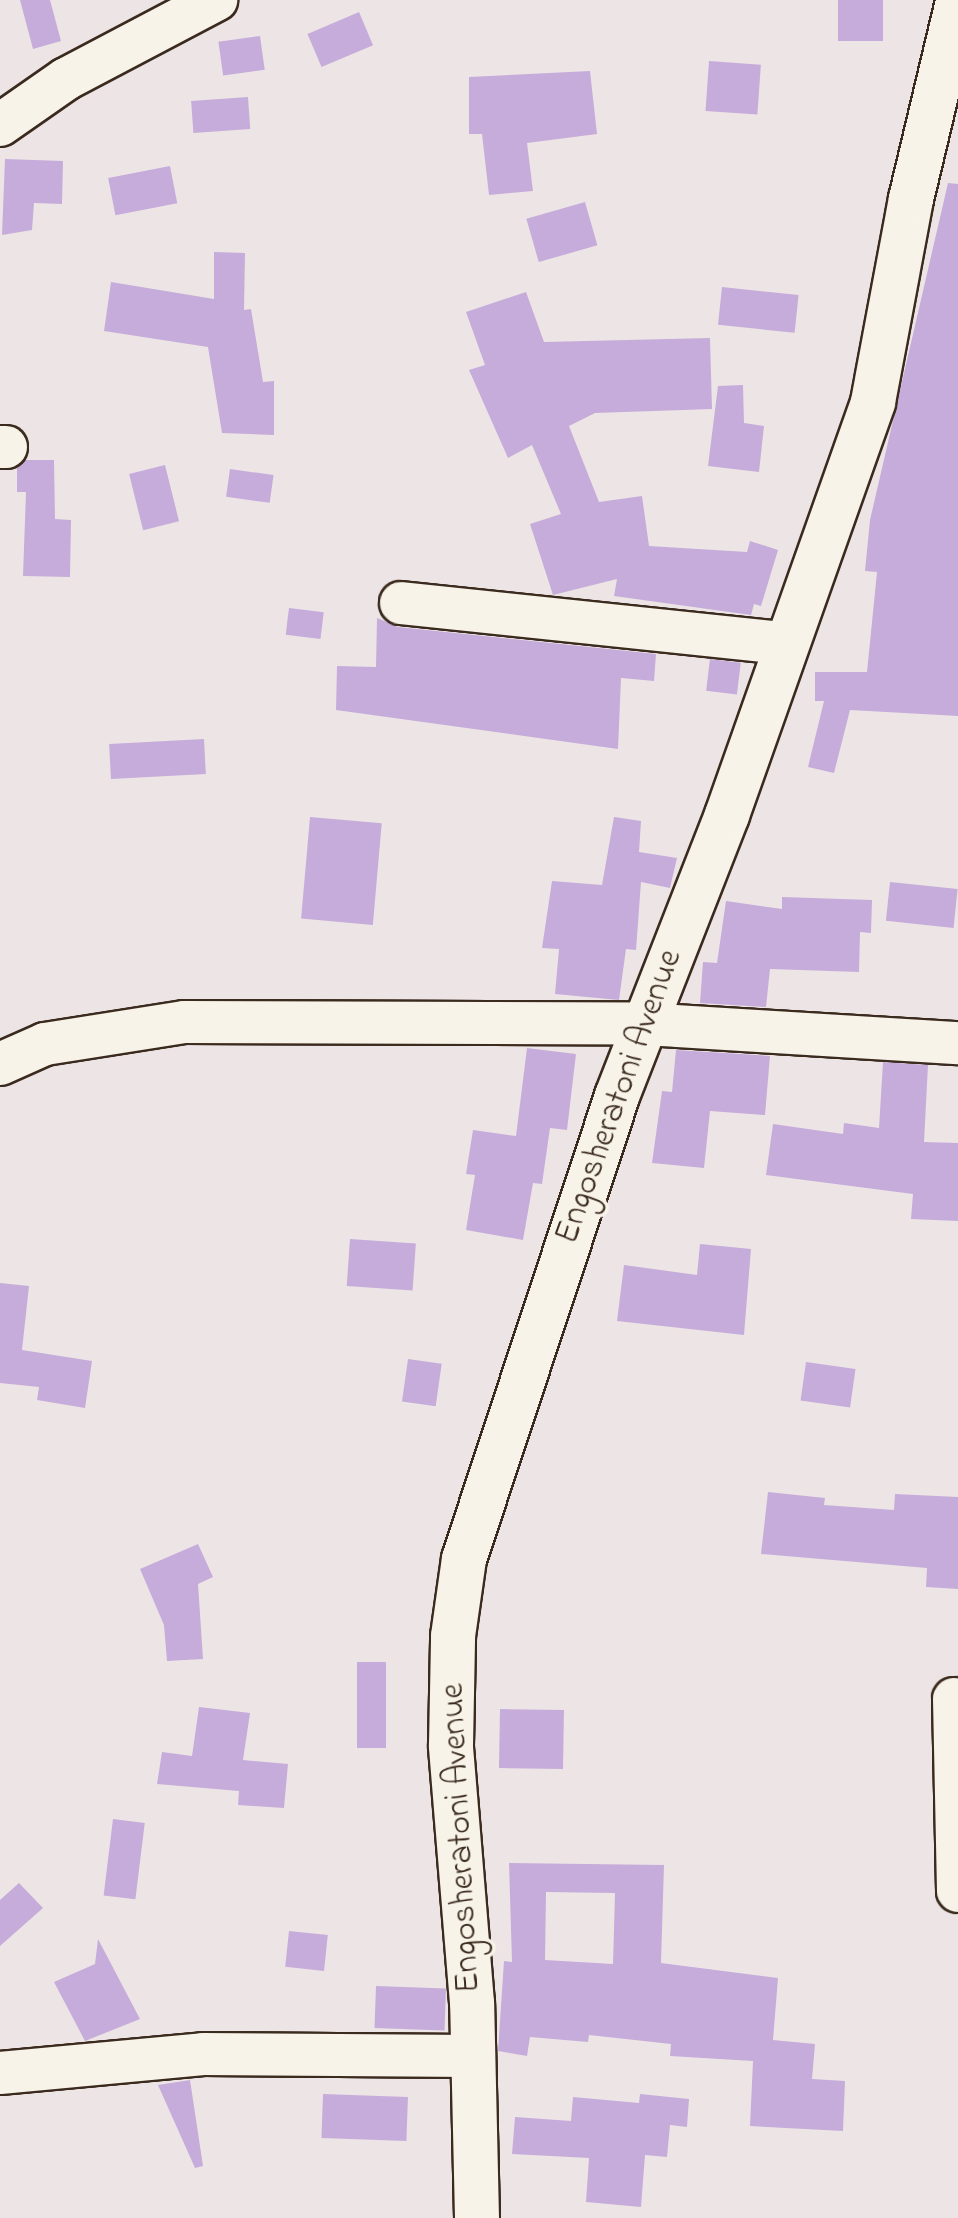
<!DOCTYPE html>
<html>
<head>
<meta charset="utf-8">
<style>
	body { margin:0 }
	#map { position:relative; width:958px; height:2218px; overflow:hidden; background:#ede5e5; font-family:"Indie Flower",sans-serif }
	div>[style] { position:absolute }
	.building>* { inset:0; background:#c6acda; transform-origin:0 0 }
	.roads { filter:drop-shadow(2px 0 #3b2a1e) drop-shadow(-2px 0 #3b2a1e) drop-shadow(0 2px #3b2a1e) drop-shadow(0 -2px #3b2a1e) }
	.street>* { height:42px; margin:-21px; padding:0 21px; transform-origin:21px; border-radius:21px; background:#f7f3e8 }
	.secondary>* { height:44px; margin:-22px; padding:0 22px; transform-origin:22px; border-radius:22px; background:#f7f3e8 }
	span { translate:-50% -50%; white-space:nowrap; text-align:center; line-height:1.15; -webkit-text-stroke:7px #f7f3e8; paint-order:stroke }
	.street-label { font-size:34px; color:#3b2a1e }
</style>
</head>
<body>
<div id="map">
	<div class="building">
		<div style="clip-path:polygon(20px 0,50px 0,61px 41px,33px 49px)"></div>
		<div style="left:838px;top:0;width:45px;height:41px"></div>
		<div style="left:359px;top:12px;width:36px;height:56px;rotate:67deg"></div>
		<div style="left:260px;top:36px;width:34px;height:42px;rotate:82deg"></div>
		<div style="left:709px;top:61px;width:52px;height:50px;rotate:4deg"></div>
		<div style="clip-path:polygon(590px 71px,597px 134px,527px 143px,533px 191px,489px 195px,482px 134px,469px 134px,469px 77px)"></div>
		<div style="left:248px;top:97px;width:32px;height:57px;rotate:86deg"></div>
		<div style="clip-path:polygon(5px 159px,63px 161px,62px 204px,34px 203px,32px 230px,2px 235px)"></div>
		<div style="left:170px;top:166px;width:38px;height:63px;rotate:79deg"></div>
		<div style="clip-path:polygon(948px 183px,958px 184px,958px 716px,850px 710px,834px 773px,808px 767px,824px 701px,815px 701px,815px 672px,867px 672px,877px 572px,865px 571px,870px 520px)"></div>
		<div style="left:585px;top:202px;width:45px;height:61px;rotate:74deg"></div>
		<div style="clip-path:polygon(214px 252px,245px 253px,244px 310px,251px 309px,263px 382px,274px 381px,274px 435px,222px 433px,208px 347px,104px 331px,111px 282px,214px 299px)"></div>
		<div style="left:722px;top:287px;width:77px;height:38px;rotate:6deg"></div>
		<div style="clip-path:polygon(526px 292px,544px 342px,710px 338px,712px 409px,595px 413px,569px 426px,599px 502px,642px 496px,649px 546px,747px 552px,750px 541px,778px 550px,761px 606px,754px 604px,751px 615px,614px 596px,617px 579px,553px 595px,530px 524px,561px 514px,532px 445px,508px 458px,469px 370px,485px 365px,466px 312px)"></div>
		<div style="clip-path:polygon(743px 385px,744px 423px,764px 426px,759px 472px,708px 466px,718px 386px)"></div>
		<div style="clip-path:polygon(26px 460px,54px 460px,55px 519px,71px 520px,70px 577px,23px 576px,26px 492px,17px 492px,17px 468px)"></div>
		<div style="left:165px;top:465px;width:58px;height:37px;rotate:76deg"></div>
		<div style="left:230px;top:469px;width:44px;height:28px;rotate:8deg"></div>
		<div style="left:289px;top:608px;width:35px;height:27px;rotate:7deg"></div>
		<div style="clip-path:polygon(377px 618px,398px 627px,656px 654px,654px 681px,621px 678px,618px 749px,336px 710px,337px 666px,376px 667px)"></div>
		<div style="left:710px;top:659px;width:31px;height:32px;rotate:7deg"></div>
		<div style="left:204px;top:739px;width:35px;height:95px;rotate:87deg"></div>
		<div style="left:310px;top:817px;width:72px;height:102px;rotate:5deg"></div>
		<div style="clip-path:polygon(614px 817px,641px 821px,639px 852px,677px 858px,670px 888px,641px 882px,636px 950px,626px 949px,619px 1000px,555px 994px,559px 949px,542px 948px,552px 881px,602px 885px)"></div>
		<div style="left:890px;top:882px;width:68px;height:39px;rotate:6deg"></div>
		<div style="clip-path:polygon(782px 897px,872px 900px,871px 933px,860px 932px,859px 972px,770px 969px,766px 1007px,700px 1003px,703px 962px,717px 963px,726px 901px,782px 909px)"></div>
		<div style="clip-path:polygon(527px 1048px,576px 1054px,567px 1130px,550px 1128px,542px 1184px,533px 1183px,523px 1240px,466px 1230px,475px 1175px,466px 1174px,473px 1130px,516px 1136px)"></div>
		<div style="clip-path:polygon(676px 1050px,770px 1056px,765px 1115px,710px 1111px,704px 1168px,652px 1163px,662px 1091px,672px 1092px)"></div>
		<div style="clip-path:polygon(883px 1062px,928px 1065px,924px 1142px,958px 1143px,958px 1221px,911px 1219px,913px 1194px,766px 1175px,773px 1124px,843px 1134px,844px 1123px,879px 1128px)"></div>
		<div style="left:350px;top:1239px;width:66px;height:47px;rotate:4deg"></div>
		<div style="clip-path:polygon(700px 1244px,751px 1249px,744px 1335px,617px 1321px,624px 1265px,697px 1275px)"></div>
		<div style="clip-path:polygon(0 1283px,29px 1286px,22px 1350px,92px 1361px,85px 1408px,37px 1400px,39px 1387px,0 1383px)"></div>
		<div style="left:408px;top:1359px;width:34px;height:43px;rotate:8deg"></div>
		<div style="left:806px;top:1362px;width:50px;height:39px;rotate:8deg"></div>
		<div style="clip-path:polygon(768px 1492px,825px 1498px,824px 1505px,894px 1510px,895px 1494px,958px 1497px,958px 1589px,926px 1587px,927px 1568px,761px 1554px)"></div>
		<div style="clip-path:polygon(198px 1544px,213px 1577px,198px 1584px,203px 1659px,167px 1661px,164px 1625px,140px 1569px)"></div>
		<div style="left:357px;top:1662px;width:29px;height:86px"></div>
		<div style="clip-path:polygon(199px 1707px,250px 1713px,243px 1760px,288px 1764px,284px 1808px,238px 1805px,239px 1791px,157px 1784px,162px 1752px,192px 1756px)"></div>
		<div style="left:500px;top:1709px;width:64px;height:59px;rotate:1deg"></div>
		<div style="left:113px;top:1819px;width:32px;height:77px;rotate:7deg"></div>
		<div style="clip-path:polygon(evenodd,509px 1863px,664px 1865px,661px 1963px,778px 1978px,773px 2040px,815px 2044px,812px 2079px,845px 2081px,843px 2131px,750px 2126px,753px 2061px,670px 2056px,671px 2044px,589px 2035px,588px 2042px,530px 2037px,527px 2056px,498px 2051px,504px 1961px,512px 1962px,509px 1863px,546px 1892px,615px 1893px,613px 1964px,545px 1960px,546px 1892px)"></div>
		<div style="clip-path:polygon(19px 1883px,43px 1908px,0 1946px,0 1900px)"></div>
		<div style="left:289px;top:1931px;width:39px;height:36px;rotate:6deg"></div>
		<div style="clip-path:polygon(98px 1939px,140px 2019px,85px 2041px,54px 1982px,95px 1964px)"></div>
		<div style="left:376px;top:1986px;width:70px;height:42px;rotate:2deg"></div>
		<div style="clip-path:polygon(190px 2080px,203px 2166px,195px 2168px,158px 2085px)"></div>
		<div style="left:323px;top:2094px;width:85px;height:44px;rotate:2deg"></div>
		<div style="clip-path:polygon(640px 2094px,689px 2099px,687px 2127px,670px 2125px,667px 2157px,645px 2155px,641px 2207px,586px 2202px,589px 2158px,512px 2154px,515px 2117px,571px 2121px,573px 2097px,639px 2103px)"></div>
	</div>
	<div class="roads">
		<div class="street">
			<div style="left:0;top:125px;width:80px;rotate:-34.9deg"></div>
			<div style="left:66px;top:79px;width:170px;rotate:-27.8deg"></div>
			<div style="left:0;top:447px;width:6px"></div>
			<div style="left:401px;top:603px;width:385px;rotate:6deg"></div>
			<div style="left:0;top:1064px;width:49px;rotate:-24deg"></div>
			<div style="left:45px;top:1044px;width:141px;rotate:-9deg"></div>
			<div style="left:184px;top:1022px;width:460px;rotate:0.2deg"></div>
			<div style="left:644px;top:1024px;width:315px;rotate:3.5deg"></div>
			<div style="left:954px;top:1699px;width:192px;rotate:88.8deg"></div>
			<div style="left:0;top:2073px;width:204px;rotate:-5.3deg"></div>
			<div style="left:203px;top:2054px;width:270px;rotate:0.4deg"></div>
		</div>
		<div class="secondary">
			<div style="left:477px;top:2218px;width:215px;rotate:-91.3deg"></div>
			<div style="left:472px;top:2003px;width:259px;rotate:-94.7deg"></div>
			<div style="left:451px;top:1745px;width:109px;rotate:-88.9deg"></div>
			<div style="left:453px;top:1636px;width:78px;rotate:-81.9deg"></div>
			<div style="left:464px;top:1559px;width:488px;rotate:-71.7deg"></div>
			<div style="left:617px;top:1096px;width:302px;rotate:-68.6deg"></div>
			<div style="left:727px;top:815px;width:438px;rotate:-70.5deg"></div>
			<div style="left:873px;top:402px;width:207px;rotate:-79.4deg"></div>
			<div style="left:911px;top:199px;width:203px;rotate:-76.6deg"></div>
		</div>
	</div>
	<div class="street-label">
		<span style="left:620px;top:1097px;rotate:-70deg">Engosheratoni Avenue</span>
		<span style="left:462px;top:1838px;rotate:-93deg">Engosheratoni Avenue</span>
	</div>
</div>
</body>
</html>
